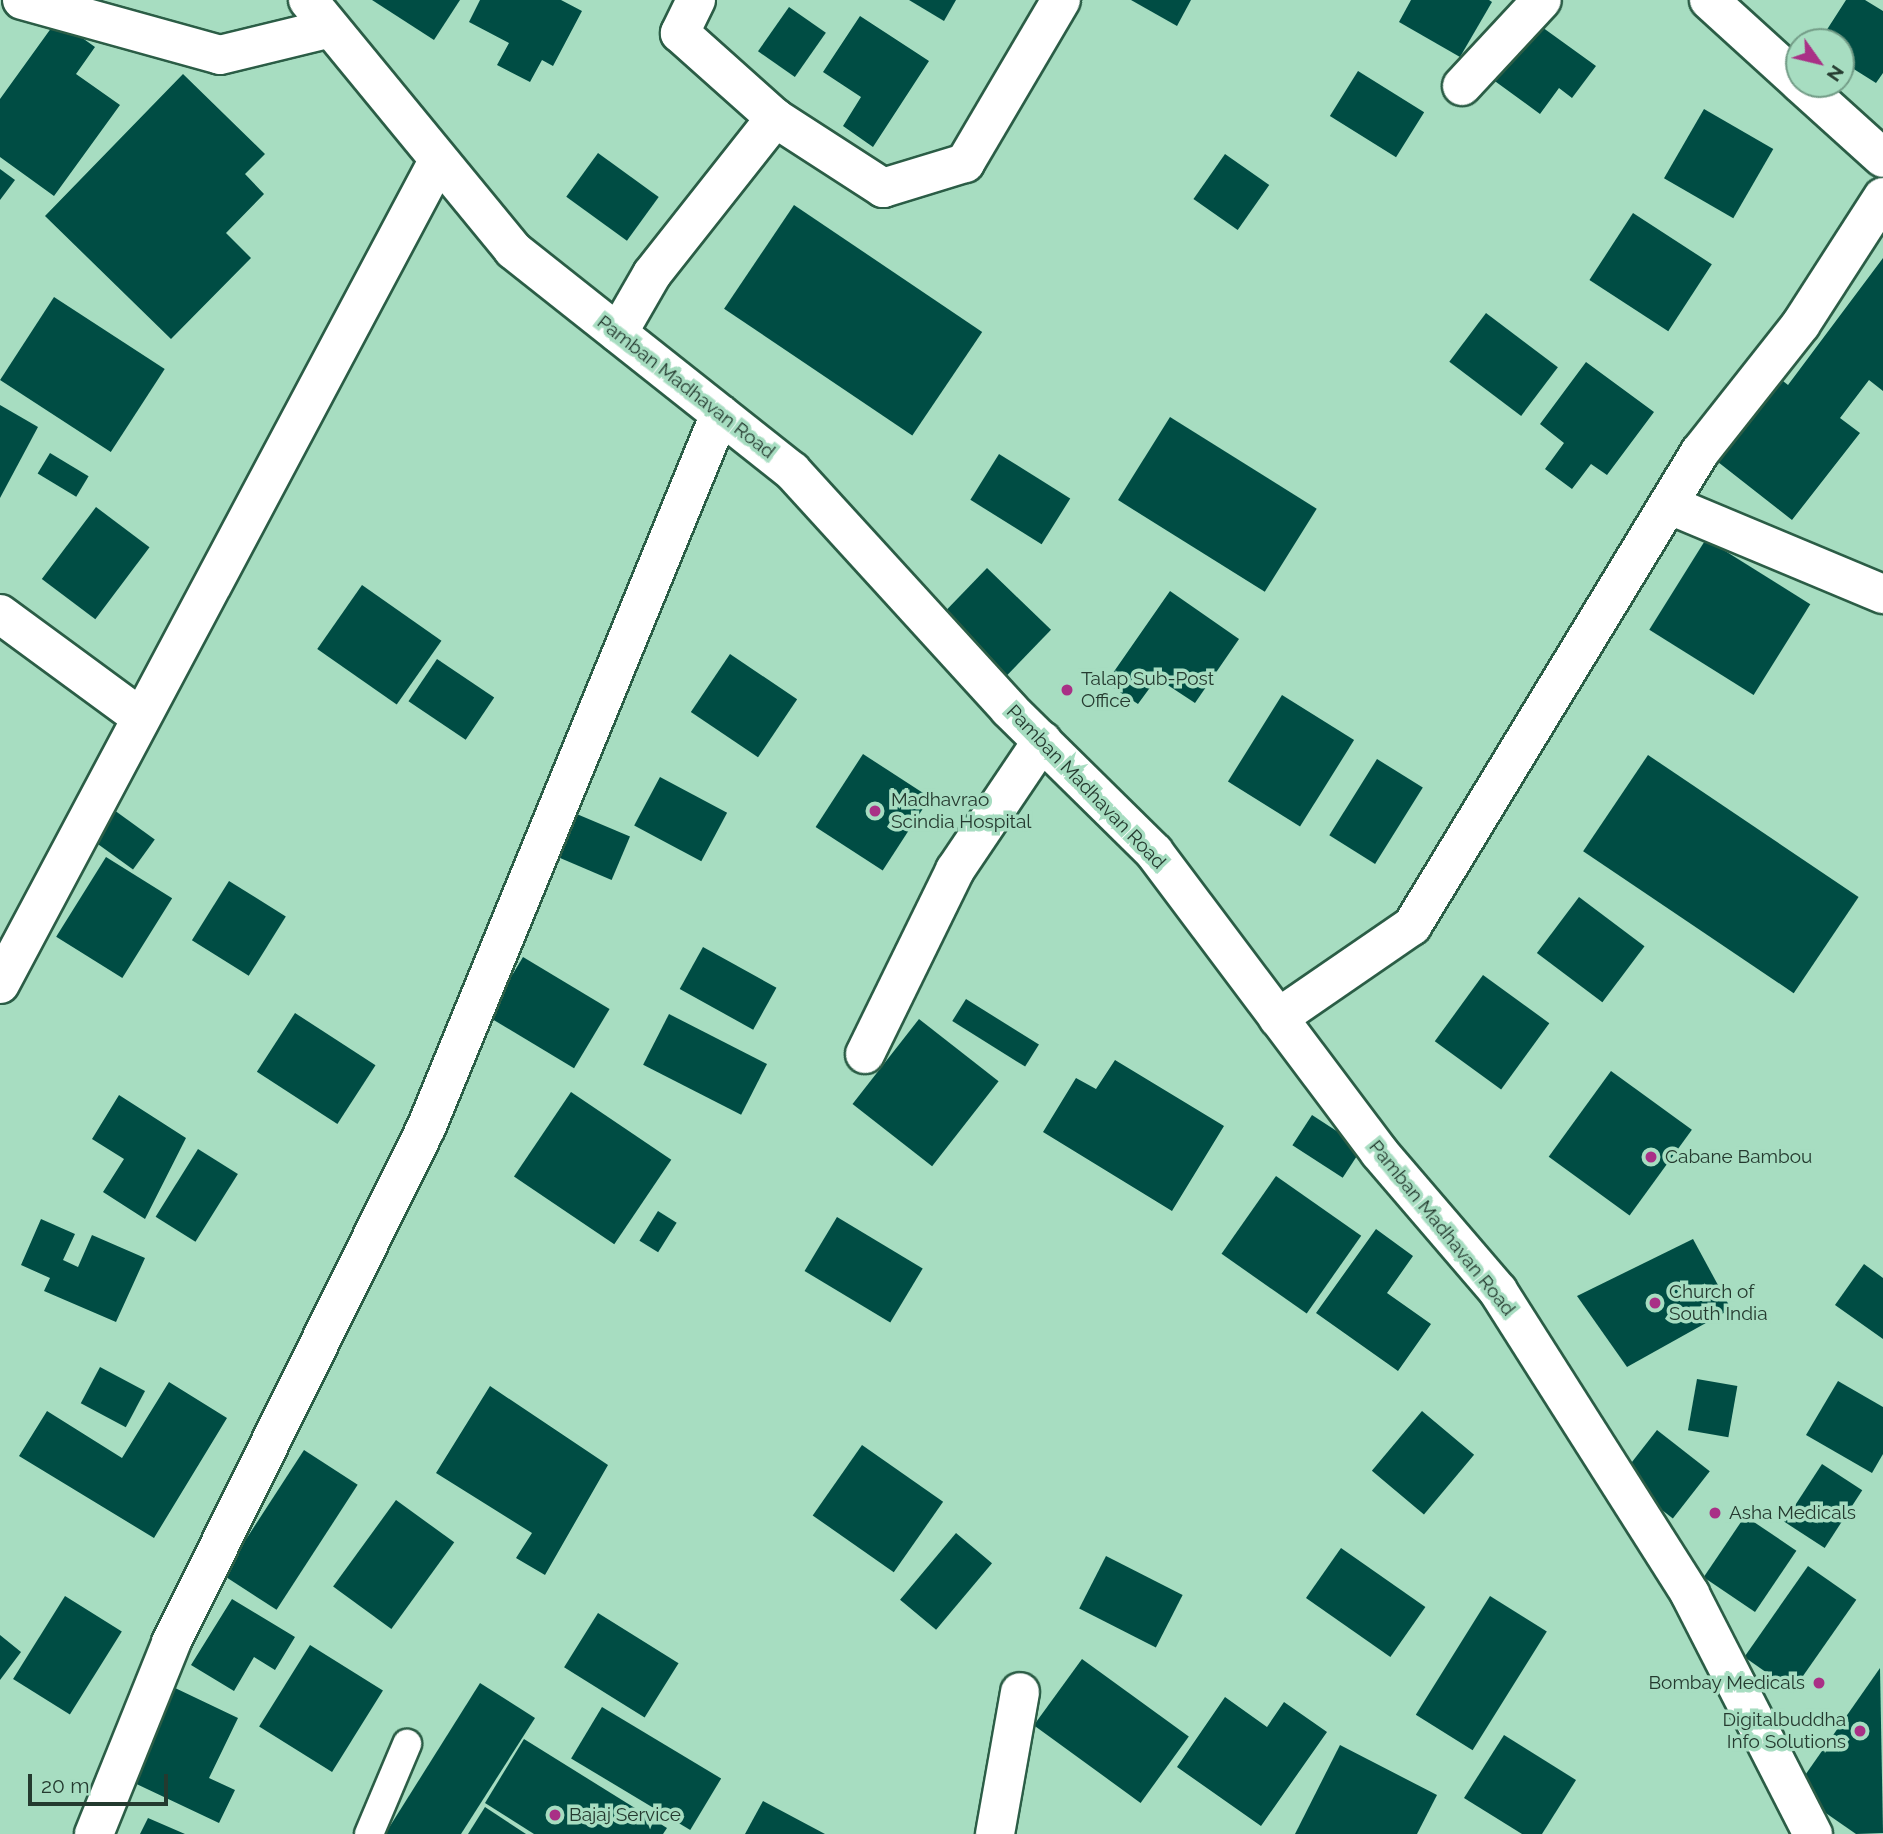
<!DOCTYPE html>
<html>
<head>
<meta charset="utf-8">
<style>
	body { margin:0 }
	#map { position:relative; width:1883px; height:1834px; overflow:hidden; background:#a7ddc1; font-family:Raleway,sans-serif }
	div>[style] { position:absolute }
	.building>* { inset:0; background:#004d44; transform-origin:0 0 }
	.roads { filter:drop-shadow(2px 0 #2b5d46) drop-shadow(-2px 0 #2b5d46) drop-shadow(0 2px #2b5d46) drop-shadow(0 -2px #2b5d46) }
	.service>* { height:28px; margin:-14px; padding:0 14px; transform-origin:14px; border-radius:14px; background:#fff }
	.minor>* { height:38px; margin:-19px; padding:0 19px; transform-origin:19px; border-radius:19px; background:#fff }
	.secondary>* { height:38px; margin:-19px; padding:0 19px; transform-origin:19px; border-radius:19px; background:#fff }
	.dots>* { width:19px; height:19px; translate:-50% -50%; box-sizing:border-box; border:4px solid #a7ddc1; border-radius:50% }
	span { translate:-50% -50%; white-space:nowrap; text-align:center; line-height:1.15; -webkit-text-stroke:7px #a7ddc1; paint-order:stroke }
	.street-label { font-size:19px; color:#243a2f }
	.poi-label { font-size:19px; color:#243a2f }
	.left { translate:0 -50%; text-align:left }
	.right { translate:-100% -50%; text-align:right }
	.north { position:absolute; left:1785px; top:28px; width:70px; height:70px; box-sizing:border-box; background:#a7ddc1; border:2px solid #739c87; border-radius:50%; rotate:124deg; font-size:19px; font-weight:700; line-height:28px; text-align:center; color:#243a2f }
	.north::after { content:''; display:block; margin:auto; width:24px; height:32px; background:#a93086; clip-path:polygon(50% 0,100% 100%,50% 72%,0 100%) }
	.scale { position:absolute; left:28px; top:1774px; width:140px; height:32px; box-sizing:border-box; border:4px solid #243a2f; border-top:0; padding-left:9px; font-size:21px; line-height:24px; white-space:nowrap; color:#243a2f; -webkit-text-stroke:5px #a7ddc1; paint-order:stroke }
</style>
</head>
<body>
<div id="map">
	<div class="building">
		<div style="clip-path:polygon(372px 0,460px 0,434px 40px)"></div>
		<div style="clip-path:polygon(480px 0,561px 0,582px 11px,553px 66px,542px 60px,530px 82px,497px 65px,509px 43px,469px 22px)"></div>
		<div style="clip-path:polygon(909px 0,956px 0,944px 21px)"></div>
		<div style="clip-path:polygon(1131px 0,1191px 0,1177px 26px)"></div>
		<div style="clip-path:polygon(1411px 0,1489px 0,1492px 2px,1460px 57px,1399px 22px)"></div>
		<div style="clip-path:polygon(1846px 0,1865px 0,1883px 11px,1883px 73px,1876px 83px,1841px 61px,1841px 42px,1819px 42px)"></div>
		<div style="left:789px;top:7px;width:45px;height:54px;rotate:35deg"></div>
		<div style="clip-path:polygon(860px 16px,929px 61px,873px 147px,843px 126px,861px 97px,823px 72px)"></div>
		<div style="clip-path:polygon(57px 20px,95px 47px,76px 74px,120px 105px,54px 196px,0 157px,0 99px)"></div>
		<div style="clip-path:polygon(1535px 22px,1596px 66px,1572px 98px,1559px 88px,1540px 114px,1492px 79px)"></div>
		<div style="left:1358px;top:71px;width:78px;height:53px;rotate:32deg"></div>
		<div style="clip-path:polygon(183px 74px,265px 154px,245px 174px,264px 194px,226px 233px,251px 258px,171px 339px,45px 216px)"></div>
		<div style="left:1704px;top:109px;width:80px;height:80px;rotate:30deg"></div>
		<div style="left:598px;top:153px;width:75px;height:54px;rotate:36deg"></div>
		<div style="left:1225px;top:154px;width:54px;height:55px;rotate:35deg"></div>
		<div style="clip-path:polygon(0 169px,15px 180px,0 200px)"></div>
		<div style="left:794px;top:205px;width:227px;height:125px;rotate:34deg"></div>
		<div style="left:1633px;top:213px;width:94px;height:80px;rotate:33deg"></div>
		<div style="clip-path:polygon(1883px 258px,1883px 391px,1869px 380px,1840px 418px,1860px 433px,1792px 520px,1718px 462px,1783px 381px,1788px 385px)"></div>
		<div style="left:54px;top:297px;width:132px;height:99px;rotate:33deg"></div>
		<div style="left:1486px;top:313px;width:90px;height:61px;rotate:37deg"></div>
		<div style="clip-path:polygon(1586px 362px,1654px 412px,1607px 475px,1591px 464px,1572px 489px,1545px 469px,1564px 443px,1540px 424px)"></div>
		<div style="clip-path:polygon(0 405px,38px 427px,0 498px)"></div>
		<div style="left:1170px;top:417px;width:173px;height:98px;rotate:32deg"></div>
		<div style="left:50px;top:453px;width:45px;height:24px;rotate:31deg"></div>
		<div style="left:999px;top:454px;width:84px;height:54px;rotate:32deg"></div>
		<div style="left:96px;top:507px;width:67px;height:90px;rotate:37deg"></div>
		<div style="left:1706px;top:539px;width:123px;height:107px;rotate:32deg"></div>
		<div style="left:987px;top:568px;width:89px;height:66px;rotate:44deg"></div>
		<div style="left:362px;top:585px;width:97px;height:78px;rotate:35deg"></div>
		<div style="clip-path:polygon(1170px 591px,1239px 639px,1195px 703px,1157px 678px,1138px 704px,1106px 683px)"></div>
		<div style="left:730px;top:654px;width:81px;height:70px;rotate:34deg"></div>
		<div style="left:437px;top:659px;width:69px;height:51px;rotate:34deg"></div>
		<div style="left:1282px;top:695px;width:85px;height:102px;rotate:32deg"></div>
		<div style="left:863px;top:754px;width:80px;height:87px;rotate:33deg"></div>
		<div style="left:1648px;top:755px;width:254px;height:116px;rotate:34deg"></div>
		<div style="left:1377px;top:759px;width:54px;height:90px;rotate:32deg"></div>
		<div style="left:660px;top:777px;width:76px;height:55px;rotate:28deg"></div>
		<div style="left:103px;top:802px;width:64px;height:37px;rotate:36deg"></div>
		<div style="left:572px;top:812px;width:63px;height:47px;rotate:23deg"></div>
		<div style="left:106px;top:857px;width:78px;height:94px;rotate:32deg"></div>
		<div style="left:229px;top:881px;width:67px;height:70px;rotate:32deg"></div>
		<div style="left:1579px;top:897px;width:82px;height:70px;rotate:37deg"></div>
		<div style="left:703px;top:947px;width:84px;height:48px;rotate:29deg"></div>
		<div style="left:523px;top:957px;width:101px;height:69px;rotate:31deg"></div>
		<div style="left:1483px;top:975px;width:82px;height:82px;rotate:36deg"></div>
		<div style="left:966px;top:999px;width:86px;height:26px;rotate:32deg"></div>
		<div style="left:295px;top:1013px;width:96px;height:70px;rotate:33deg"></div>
		<div style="left:669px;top:1014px;width:110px;height:57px;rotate:27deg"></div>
		<div style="left:919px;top:1019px;width:101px;height:108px;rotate:38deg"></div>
		<div style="clip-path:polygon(1115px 1060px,1224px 1126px,1172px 1211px,1043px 1132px,1076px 1078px,1096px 1089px)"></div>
		<div style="left:1611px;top:1071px;width:100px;height:106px;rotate:36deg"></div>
		<div style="left:571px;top:1092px;width:121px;height:102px;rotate:34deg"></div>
		<div style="clip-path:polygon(119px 1095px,186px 1138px,145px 1219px,103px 1192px,124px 1159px,92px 1139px)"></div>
		<div style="left:1312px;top:1115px;width:60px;height:36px;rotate:33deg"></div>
		<div style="left:198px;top:1149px;width:47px;height:80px;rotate:32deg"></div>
		<div style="left:1276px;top:1176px;width:104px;height:95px;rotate:35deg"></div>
		<div style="left:658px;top:1211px;width:22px;height:35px;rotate:32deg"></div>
		<div style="left:837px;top:1217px;width:100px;height:63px;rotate:31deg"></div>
		<div style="clip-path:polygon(41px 1219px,75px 1234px,63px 1260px,78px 1267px,92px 1235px,145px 1258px,116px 1322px,44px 1291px,50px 1278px,21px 1265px)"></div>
		<div style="clip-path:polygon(1376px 1229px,1413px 1256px,1387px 1293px,1431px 1324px,1398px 1371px,1316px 1313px)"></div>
		<div style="clip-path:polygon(1693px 1239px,1731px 1309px,1627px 1367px,1577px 1296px)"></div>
		<div style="clip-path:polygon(1864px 1264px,1883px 1278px,1883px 1339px,1835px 1305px)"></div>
		<div style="left:100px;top:1367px;width:51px;height:41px;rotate:28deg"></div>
		<div style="left:1697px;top:1379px;width:41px;height:52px;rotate:10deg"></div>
		<div style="clip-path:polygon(1838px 1381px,1883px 1407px,1883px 1454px,1872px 1473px,1806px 1435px)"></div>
		<div style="clip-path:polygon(169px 1382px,227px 1418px,154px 1538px,19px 1456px,47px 1411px,122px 1458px)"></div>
		<div style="clip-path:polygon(490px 1386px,608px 1465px,545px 1575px,516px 1558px,532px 1533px,436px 1473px)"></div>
		<div style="left:1422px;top:1411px;width:68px;height:78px;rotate:40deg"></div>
		<div style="left:1657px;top:1430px;width:67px;height:60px;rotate:38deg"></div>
		<div style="left:862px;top:1445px;width:99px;height:86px;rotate:35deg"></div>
		<div style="left:304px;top:1450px;width:64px;height:149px;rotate:33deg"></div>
		<div style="left:1822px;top:1464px;width:48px;height:69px;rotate:33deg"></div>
		<div style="left:396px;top:1500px;width:72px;height:107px;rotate:36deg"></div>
		<div style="left:1745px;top:1516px;width:62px;height:74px;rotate:34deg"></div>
		<div style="left:956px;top:1533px;width:47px;height:87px;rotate:40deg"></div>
		<div style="left:1341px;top:1548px;width:103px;height:61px;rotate:35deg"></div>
		<div style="left:1106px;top:1556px;width:86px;height:59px;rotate:27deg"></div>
		<div style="left:1808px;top:1566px;width:59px;height:111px;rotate:35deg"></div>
		<div style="left:65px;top:1596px;width:67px;height:98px;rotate:32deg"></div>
		<div style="left:1490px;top:1596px;width:67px;height:140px;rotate:32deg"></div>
		<div style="clip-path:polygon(232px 1599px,295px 1637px,275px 1670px,254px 1657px,234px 1691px,191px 1665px)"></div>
		<div style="left:598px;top:1613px;width:95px;height:64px;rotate:32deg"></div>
		<div style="clip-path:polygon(0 1635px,21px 1652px,0 1680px)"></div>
		<div style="left:310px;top:1645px;width:86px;height:96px;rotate:32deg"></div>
		<div style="left:1082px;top:1659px;width:132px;height:82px;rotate:36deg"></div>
		<div style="clip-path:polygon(1880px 1668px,1883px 1833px,1856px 1834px,1794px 1791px)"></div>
		<div style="clip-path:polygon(480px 1683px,535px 1718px,461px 1834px,385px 1834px)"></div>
		<div style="clip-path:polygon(173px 1687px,238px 1718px,209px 1778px,235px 1790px,219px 1823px,128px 1780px)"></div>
		<div style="clip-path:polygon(1225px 1697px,1267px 1727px,1284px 1702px,1327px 1732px,1261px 1826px,1177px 1767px)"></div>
		<div style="left:602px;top:1707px;width:139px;height:60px;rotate:31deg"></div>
		<div style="clip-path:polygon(1504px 1735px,1576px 1780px,1542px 1834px,1522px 1834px,1464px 1798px)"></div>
		<div style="clip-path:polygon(524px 1739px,667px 1828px,663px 1834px,534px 1834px,485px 1803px)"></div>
		<div style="clip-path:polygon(1340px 1745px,1437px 1795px,1417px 1834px,1295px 1834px)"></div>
		<div style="clip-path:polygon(763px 1801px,825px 1834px,745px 1834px)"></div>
		<div style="clip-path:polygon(485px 1807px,526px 1834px,468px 1834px)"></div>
		<div style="clip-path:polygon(148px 1818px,185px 1834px,140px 1834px)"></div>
	</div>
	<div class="roads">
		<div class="service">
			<div style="left:369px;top:1834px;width:98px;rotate:-67.1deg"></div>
		</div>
		<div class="minor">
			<div style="left:22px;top:0;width:205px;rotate:15.5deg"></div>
			<div style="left:220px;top:55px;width:110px;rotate:-13.7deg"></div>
			<div style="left:696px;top:0;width:37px;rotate:116deg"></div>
			<div style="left:680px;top:33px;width:127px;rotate:41.8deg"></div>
			<div style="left:775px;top:118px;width:129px;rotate:32.9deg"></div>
			<div style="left:883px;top:188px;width:86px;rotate:-17deg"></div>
			<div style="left:965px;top:163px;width:189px;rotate:-59.5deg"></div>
			<div style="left:1709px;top:0;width:122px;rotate:42.3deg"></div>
			<div style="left:1801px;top:84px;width:110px;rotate:42.1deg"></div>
			<div style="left:1462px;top:86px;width:117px;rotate:-47.1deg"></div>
			<div style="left:618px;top:333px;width:68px;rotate:-60deg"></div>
			<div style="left:652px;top:274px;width:199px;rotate:-51.7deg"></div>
			<div style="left:1670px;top:505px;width:231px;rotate:22.7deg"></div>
			<div style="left:0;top:614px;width:174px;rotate:36.3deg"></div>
			<div style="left:0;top:984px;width:932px;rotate:-61.98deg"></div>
			<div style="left:1278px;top:1018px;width:163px;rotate:-34.5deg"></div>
			<div style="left:1412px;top:926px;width:555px;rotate:-58.72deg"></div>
			<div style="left:1700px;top:452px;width:163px;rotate:-51.7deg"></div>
			<div style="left:1801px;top:324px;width:151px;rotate:-57.2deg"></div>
			<div style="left:865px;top:1054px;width:205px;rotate:-63.9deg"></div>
			<div style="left:955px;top:870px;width:156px;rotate:-56deg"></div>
			<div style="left:94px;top:1834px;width:206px;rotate:-68deg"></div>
			<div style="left:171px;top:1643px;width:575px;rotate:-63.66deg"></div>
			<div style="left:426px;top:1128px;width:772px;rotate:-67.62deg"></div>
			<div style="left:995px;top:1834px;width:144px;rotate:-80deg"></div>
		</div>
		<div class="secondary">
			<div style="left:308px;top:0;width:323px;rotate:50.6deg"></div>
			<div style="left:513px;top:250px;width:356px;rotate:38.4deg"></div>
			<div style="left:792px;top:471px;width:322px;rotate:47.6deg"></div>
			<div style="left:1009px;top:709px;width:204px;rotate:44.6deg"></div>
			<div style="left:1154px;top:852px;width:375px;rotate:53.1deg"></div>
			<div style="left:1379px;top:1152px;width:183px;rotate:49.4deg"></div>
			<div style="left:1498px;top:1291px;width:359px;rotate:57.6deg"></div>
			<div style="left:1690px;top:1594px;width:270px;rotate:62.9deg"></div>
		</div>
	</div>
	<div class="dots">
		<div style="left:1067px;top:690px;background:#a93086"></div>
		<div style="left:875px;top:811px;background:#a93086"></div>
		<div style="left:1651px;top:1157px;background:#a93086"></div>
		<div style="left:1655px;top:1303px;background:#a93086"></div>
		<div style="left:1715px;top:1513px;background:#a93086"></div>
		<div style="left:1819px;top:1683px;background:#a93086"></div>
		<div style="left:1860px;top:1731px;background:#a93086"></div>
		<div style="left:555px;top:1815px;background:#a93086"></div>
	</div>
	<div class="street-label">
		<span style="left:686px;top:387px;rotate:38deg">Pamban Madhavan Road</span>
		<span style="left:1086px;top:787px;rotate:46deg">Pamban Madhavan Road</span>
		<span style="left:1442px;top:1228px;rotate:51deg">Pamban Madhavan Road</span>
	</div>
	<div class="poi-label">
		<span class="left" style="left:1081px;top:690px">Talap Sub-Post<br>Office</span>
		<span class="left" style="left:891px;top:811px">Madhavrao<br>Scindia Hospital</span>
		<span class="left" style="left:1665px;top:1157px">Cabane Bambou</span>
		<span class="left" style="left:1669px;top:1303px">Church of<br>South India</span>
		<span class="left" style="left:1729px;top:1513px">Asha Medicals</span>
		<span class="right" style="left:1805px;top:1683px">Bombay Medicals</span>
		<span class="right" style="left:1846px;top:1731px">Digitalbuddha<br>Info Solutions</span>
		<span class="left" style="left:569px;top:1815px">Bajaj Service</span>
	</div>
	<div class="north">N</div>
	<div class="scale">20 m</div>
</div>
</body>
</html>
